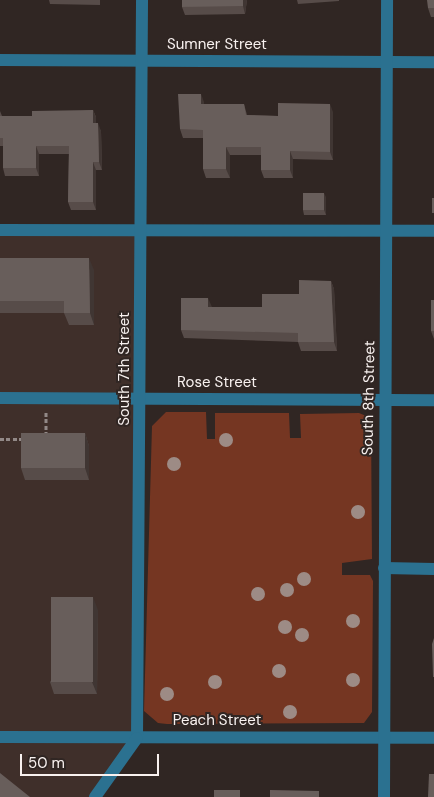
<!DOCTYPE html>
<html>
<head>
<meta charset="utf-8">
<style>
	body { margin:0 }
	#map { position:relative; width:434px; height:797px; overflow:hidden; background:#302623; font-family:"DM Sans",sans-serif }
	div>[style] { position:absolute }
	.built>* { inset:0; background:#3f2f2a }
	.green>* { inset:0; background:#753622 }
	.path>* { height:3px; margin-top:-1.5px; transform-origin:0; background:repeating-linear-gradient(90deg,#928987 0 4px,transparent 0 6.5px) }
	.minor>* { height:12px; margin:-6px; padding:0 6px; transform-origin:6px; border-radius:6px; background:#2b7190 }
	.trees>* { width:14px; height:14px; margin:-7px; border-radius:50%; background:#9d8b85 }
	.wall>* { inset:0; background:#574c49 }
	.shaded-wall>* { inset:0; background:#403633 }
	.building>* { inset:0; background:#685e5b; transform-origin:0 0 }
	span { translate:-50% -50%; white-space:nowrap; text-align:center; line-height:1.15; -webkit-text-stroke:4px #302623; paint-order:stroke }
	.street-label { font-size:15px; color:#f8f1ef }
	.scale { position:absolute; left:20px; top:754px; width:139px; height:22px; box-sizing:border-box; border:2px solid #f8f1ef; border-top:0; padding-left:6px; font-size:15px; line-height:18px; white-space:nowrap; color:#f8f1ef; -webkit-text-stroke:4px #302623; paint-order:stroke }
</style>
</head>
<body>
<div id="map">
	<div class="built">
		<div style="clip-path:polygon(0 230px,142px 230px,137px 738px,95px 797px,0 797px)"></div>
	</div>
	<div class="green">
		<div style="clip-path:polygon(166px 412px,206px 412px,207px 439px,215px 439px,215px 413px,289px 413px,290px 438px,301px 438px,300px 414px,359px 413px,371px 418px,372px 559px,342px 563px,342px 575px,370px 575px,373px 581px,372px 712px,364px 723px,167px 724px,158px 723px,144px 711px,152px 426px)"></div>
	</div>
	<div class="path">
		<div style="left:46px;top:436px;width:24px;rotate:-90deg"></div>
		<div style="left:0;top:439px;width:23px"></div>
	</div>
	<div class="minor">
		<div style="left:0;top:60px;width:434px;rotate:0.3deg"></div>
		<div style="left:0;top:230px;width:434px;rotate:0.1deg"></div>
		<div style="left:0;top:398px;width:434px;rotate:0.3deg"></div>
		<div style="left:384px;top:568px;width:50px;rotate:1.1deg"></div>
		<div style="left:0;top:737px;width:434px;rotate:0.1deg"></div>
		<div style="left:137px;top:738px;width:738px;rotate:-89.61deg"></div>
		<div style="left:95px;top:797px;width:72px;rotate:-54.6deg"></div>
		<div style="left:384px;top:797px;width:797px;rotate:-89.78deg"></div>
	</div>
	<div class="trees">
		<div style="left:226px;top:440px"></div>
		<div style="left:174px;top:464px"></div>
		<div style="left:358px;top:512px"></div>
		<div style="left:304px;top:579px"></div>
		<div style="left:287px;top:590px"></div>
		<div style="left:258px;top:594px"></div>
		<div style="left:353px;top:621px"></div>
		<div style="left:285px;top:627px"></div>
		<div style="left:302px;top:635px"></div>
		<div style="left:279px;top:671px"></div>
		<div style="left:353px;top:680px"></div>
		<div style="left:215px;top:682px"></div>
		<div style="left:167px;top:694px"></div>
		<div style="left:290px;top:712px"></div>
	</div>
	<div class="wall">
		<div style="clip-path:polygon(49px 0,100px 0,100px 5px,50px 4px)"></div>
		<div style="clip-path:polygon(247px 0,245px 14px,185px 15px,182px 7px)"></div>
		<div style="clip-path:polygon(297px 0,339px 0,339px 1px,298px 4px)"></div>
		<div style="clip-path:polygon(434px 0,434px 17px,431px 17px,428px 8px)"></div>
		<div style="clip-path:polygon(204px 102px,204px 104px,244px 104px,247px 115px,278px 116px,333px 112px,333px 160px,293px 159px,293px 178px,264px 178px,261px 170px,261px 155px,230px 155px,230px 178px,206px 178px,203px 169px,203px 138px,183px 138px,180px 129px)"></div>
		<div style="clip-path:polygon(93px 110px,96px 117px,96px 123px,101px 131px,102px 170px,96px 170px,96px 210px,71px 210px,68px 202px,69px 154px,39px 154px,39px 176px,5px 176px,3px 168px,3px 146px,0 146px,0 111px,2px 116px,32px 116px)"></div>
		<div style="clip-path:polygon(326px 197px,326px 215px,304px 215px,303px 210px)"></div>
		<div style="clip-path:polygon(0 258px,94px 270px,94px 325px,69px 325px,64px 313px,0 313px)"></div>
		<div style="clip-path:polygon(331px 281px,334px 289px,337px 351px,301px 351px,298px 342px,184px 338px,181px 330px,262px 307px,299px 294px)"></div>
		<div style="clip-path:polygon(434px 300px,434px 339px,431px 331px)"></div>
		<div style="clip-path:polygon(85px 433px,89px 446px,89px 480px,25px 480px,21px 468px)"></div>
		<div style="clip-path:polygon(98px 610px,97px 694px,54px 694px,50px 682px)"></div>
	</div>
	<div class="shaded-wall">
		<div style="clip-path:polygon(243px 0,247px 0,245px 14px,243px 6px)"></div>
		<div style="clip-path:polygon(201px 94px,204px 102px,204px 112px,201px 104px)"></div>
		<div style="clip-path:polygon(330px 104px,333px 112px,333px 160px,330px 152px)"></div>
		<div style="clip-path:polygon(93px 110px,96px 117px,96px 131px,93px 123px)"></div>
		<div style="clip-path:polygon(98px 123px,101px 131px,102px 170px,99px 162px)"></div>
		<div style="clip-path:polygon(36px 146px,39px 154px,39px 176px,36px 168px)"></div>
		<div style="clip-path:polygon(226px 147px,230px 155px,230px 178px,226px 169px)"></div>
		<div style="clip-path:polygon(290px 151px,293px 159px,293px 178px,290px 170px)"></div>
		<div style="clip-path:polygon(93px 162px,96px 170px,96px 210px,93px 202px)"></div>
		<div style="clip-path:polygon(324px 193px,326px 197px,326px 215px,324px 210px)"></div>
		<div style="clip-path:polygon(89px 258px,94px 270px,94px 325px,90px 313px)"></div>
		<div style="clip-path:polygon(331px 281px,334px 289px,337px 351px,334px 342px)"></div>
		<div style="clip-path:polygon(208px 298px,212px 307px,208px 307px)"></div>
		<div style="clip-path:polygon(85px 433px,89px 446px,89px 480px,85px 468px)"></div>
		<div style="clip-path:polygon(93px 597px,98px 610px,97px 694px,92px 682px)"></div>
	</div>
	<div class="building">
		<div style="clip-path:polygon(182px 0,243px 0,243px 6px,182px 7px)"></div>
		<div style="clip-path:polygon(427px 0,434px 0,434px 8px,428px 8px)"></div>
		<div style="clip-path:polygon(178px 94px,201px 94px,201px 104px,244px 104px,246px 115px,278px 116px,278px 103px,330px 104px,330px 152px,290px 151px,290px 170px,261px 170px,261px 147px,226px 147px,226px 169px,203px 169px,203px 130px,180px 129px)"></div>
		<div style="clip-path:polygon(93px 110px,93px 123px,98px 123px,99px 162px,93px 162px,93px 202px,68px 202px,69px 146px,36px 146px,36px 168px,3px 168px,3px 138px,0 138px,0 111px,0 116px,32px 116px,32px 111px)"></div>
		<div style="left:303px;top:193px;width:21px;height:17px"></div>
		<div style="left:432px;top:198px;width:2px;height:15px"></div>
		<div style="clip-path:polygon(0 258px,89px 258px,90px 313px,64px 313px,64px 301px,0 301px)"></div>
		<div style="clip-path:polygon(299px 280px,331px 281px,334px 342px,298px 342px,298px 333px,181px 330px,181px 298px,208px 298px,208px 307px,262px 307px,262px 294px,299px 294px)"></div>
		<div style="left:431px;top:300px;width:3px;height:31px"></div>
		<div style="left:21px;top:433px;width:64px;height:35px"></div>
		<div style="left:51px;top:597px;width:42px;height:85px"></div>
		<div style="clip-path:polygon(434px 638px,434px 677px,433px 677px,432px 644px)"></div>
		<div style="clip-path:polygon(0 773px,30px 797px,0 797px)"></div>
		<div style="clip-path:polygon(429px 774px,434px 774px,434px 797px,428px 797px)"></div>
		<div style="left:214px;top:790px;width:26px;height:7px"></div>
		<div style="clip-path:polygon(270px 790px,319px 791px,319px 797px,270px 797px)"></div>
	</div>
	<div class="street-label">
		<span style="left:217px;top:45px">Sumner Street</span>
		<span style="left:125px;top:369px;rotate:-90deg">South 7th Street</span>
		<span style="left:217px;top:383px">Rose Street</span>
		<span style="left:369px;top:398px;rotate:-89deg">South 8th Street</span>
		<span style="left:217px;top:721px">Peach Street</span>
	</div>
	<div class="scale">50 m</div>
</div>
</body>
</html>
